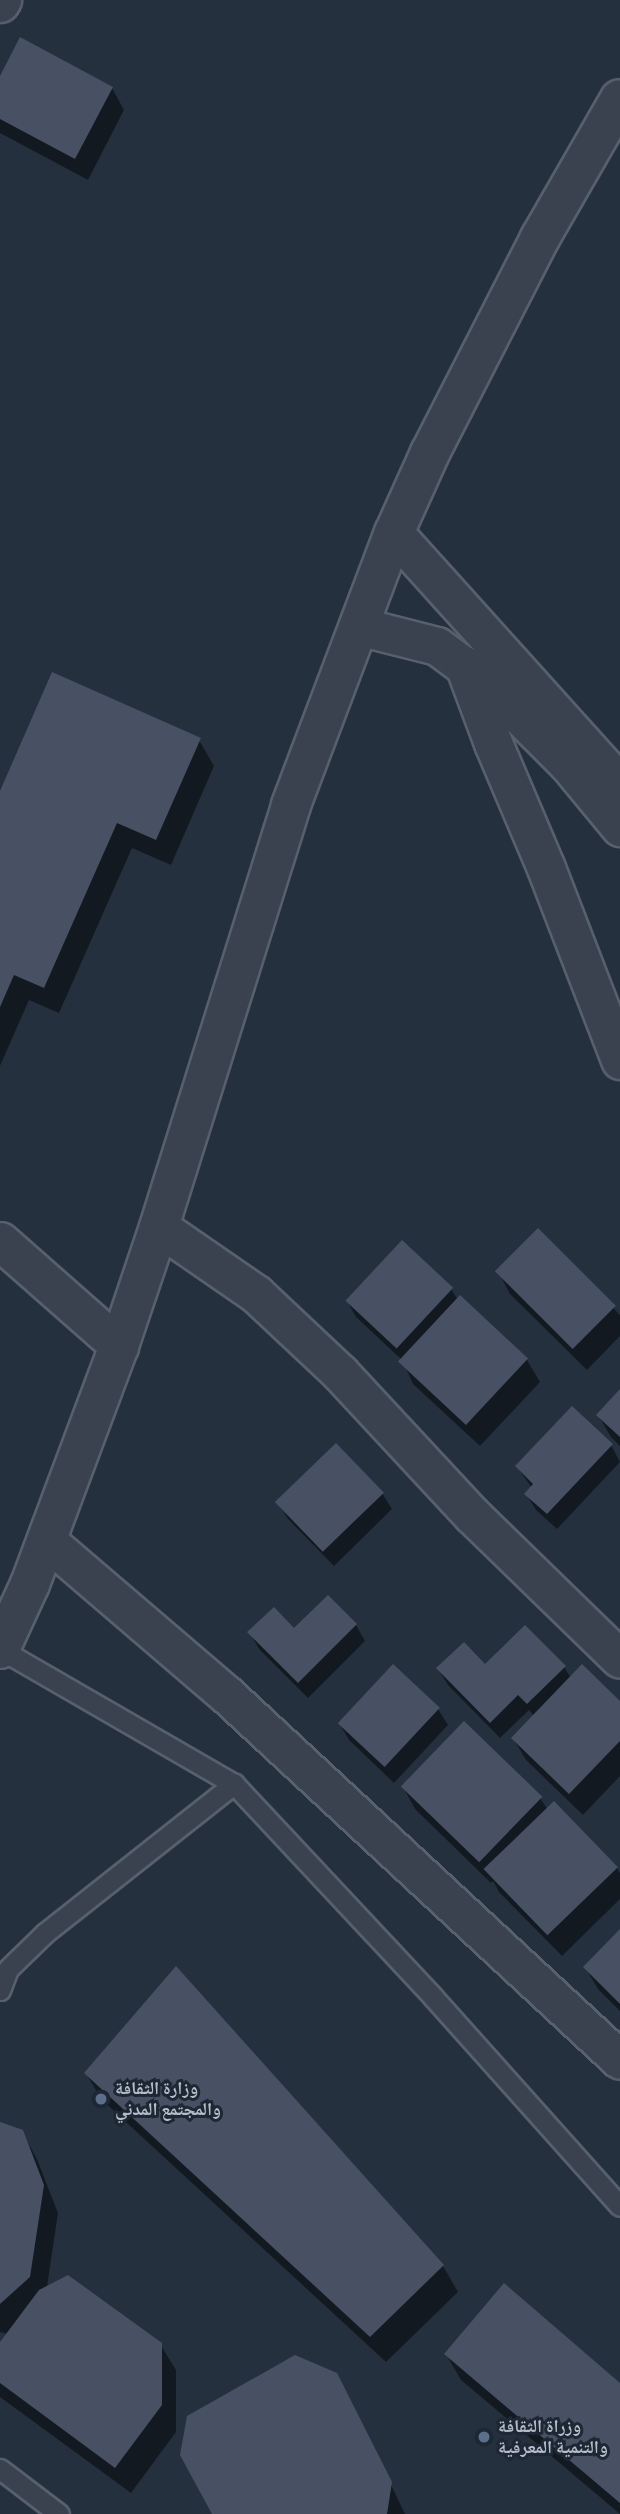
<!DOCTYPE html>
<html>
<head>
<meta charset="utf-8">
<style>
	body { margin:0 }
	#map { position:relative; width:620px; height:2514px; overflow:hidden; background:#25303f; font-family:"Fira Sans Condensed","Noto Naskh Arabic",sans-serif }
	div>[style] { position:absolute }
	.shadow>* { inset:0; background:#0007 }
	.building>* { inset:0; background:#475163; transform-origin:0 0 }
	.roads { filter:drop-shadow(2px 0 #57606d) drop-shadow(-2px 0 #57606d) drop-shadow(0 2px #57606d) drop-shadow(0 -2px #57606d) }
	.service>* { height:19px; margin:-9.5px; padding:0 9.5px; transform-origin:9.5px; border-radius:9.5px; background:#3a424f }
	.minor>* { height:37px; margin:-18.5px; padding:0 18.5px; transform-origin:18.5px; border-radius:18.5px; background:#3a424f }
	.tertiary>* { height:38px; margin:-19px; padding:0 19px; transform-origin:19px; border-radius:19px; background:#3a424f }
	.dots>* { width:19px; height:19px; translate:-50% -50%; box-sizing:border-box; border:4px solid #1e2734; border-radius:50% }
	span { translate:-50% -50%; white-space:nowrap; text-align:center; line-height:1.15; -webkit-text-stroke:6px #1e2734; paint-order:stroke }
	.poi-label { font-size:18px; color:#b6bdca; font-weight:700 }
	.left { translate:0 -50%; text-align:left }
</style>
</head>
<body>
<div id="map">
	<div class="shadow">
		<div style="clip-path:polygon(0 79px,112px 88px,124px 110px,88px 180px,0 133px)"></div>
		<div style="clip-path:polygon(199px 740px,214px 766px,171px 865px,132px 848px,59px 1013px,29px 1000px,0 1066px,0 795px)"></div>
		<div style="clip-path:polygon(538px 1230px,620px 1315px,620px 1336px,587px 1370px,510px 1294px,498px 1271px)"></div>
		<div style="clip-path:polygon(451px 1289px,458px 1300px,460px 1298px,527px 1360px,540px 1382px,480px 1446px,413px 1384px,402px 1360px,356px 1317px,347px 1301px)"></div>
		<div style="clip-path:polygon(620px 1391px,620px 1446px,611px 1437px,598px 1415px)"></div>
		<div style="clip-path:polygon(611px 1445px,620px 1462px,557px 1529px,536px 1510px,526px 1494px,532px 1488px,517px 1467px)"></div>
		<div style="clip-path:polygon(382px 1493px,392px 1509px,334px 1566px,288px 1519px,278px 1503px)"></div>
		<div style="clip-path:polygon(328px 1597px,356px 1625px,365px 1641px,308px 1698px,259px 1649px,250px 1633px,294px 1630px)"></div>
		<div style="clip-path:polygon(485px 1667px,564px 1667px,571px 1678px,620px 1703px,620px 1776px,583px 1815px,526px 1760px,513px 1738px,534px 1716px,529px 1710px,500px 1738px,448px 1685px,438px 1669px)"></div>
		<div style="clip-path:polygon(438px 1709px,448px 1725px,394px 1783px,349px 1740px,339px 1723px)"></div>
		<div style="clip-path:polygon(403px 1787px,540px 1798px,548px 1810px,617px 1868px,620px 1873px,620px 1899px,562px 1956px,499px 1892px,493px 1881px,491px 1883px,415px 1809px)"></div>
		<div style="clip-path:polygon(620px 1931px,620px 2011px,598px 1989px,585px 1967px)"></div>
		<div style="clip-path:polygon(86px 2073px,443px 2266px,458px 2292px,386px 2362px,101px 2099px)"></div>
		<div style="clip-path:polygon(0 2124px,22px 2132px,37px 2159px,58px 2213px,47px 2287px,160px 2344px,176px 2370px,176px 2432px,131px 2493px,0 2397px,0 2345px,8px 2334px,0 2332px)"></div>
		<div style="clip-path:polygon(446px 2354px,620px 2385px,620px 2514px,461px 2380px)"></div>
		<div style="clip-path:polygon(351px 2401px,405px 2514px,214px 2514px)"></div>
	</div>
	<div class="building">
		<div style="clip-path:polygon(20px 37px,113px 87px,75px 159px,0 119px,0 76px)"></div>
		<div style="clip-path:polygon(52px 672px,201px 738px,156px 840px,117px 823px,44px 988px,14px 975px,0 1007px,0 791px)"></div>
		<div style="left:538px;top:1228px;width:110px;height:61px;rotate:45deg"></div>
		<div style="left:402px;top:1240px;width:70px;height:83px;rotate:43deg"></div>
		<div style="left:460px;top:1295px;width:93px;height:91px;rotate:43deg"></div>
		<div style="clip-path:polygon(620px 1389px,620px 1437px,596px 1415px)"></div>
		<div style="clip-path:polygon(572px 1406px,613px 1444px,547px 1514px,524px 1494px,533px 1484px,515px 1466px)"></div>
		<div style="left:336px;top:1443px;width:69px;height:85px;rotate:46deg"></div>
		<div style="clip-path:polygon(328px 1595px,357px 1624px,298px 1683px,247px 1632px,274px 1607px,294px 1628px)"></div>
		<div style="clip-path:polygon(525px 1625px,566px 1666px,527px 1704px,518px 1695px,490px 1723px,436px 1668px,464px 1642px,485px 1664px)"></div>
		<div style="left:393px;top:1664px;width:64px;height:81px;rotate:43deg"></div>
		<div style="clip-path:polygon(582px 1664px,620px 1701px,620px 1741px,569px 1794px,511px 1738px)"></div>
		<div style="left:464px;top:1721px;width:109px;height:91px;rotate:44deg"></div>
		<div style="left:554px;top:1801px;width:92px;height:98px;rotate:46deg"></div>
		<div style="clip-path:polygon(620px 1929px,620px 2004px,583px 1967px)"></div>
		<div style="clip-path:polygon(176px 1966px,444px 2265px,370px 2337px,84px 2073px)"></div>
		<div style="clip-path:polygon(0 2122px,23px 2130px,44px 2185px,30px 2277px,0 2304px)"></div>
		<div style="clip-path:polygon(68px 2275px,162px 2343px,162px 2405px,115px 2468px,0 2383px,0 2342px,39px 2290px)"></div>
		<div style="clip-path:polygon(504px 2283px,620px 2383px,620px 2503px,444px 2354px)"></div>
		<div style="clip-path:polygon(295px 2355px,337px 2373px,392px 2482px,387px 2514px,212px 2514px,180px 2455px,187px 2416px)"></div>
	</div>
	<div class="roads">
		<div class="service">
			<div style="left:0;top:1649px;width:270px;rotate:30deg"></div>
			<div style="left:234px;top:1784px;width:291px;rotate:46.9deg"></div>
			<div style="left:433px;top:1997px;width:280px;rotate:48.2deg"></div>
			<div style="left:0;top:1990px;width:22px;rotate:-69deg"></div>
			<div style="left:8px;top:1969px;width:52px;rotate:-44.2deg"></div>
			<div style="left:45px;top:1933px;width:241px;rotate:-38.3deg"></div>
			<div style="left:0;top:2469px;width:74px;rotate:37.3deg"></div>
		</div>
		<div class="minor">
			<div style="left:0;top:3px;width:4px;rotate:-56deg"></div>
			<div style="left:394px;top:533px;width:338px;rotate:48deg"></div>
			<div style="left:358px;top:626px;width:81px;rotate:14.2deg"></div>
			<div style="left:437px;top:646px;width:62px;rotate:36.5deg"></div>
			<div style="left:487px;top:683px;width:115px;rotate:45deg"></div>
			<div style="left:568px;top:764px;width:82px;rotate:50.5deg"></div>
			<div style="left:464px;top:665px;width:83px;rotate:69.6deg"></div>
			<div style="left:493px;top:743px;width:136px;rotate:67deg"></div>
			<div style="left:546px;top:868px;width:206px;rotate:68.9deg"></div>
			<div style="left:159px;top:1227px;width:118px;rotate:34.6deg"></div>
			<div style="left:256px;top:1294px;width:115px;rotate:43.2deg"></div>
			<div style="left:340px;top:1373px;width:194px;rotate:47.1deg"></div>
			<div style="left:472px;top:1515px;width:206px;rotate:44.2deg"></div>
			<div style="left:0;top:1241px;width:159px;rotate:41.4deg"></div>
			<div style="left:46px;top:1540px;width:238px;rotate:40.6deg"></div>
			<div style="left:227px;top:1695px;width:536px;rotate:42.88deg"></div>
		</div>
		<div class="tertiary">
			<div style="left:0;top:1649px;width:72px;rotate:-65.2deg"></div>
			<div style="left:30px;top:1584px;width:254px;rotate:-69.5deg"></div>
			<div style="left:119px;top:1346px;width:126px;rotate:-71.4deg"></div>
			<div style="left:159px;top:1227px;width:442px;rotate:-72.6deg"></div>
			<div style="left:291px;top:805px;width:291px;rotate:-69.3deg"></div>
			<div style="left:394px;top:533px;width:88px;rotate:-65.8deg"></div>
			<div style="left:430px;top:453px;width:242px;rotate:-62.9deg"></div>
			<div style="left:540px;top:238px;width:160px;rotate:-60.1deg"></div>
		</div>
	</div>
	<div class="dots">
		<div style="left:101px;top:2099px;background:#5c6f8a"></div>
		<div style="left:484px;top:2437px;background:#5c6f8a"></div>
	</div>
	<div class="poi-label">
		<span class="left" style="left:115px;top:2099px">وزارة الثقافة<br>والمجتمع المدني</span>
		<span class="left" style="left:498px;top:2437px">وزراة الثقافة<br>والتنمية المعرفية</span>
	</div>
</div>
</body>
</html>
